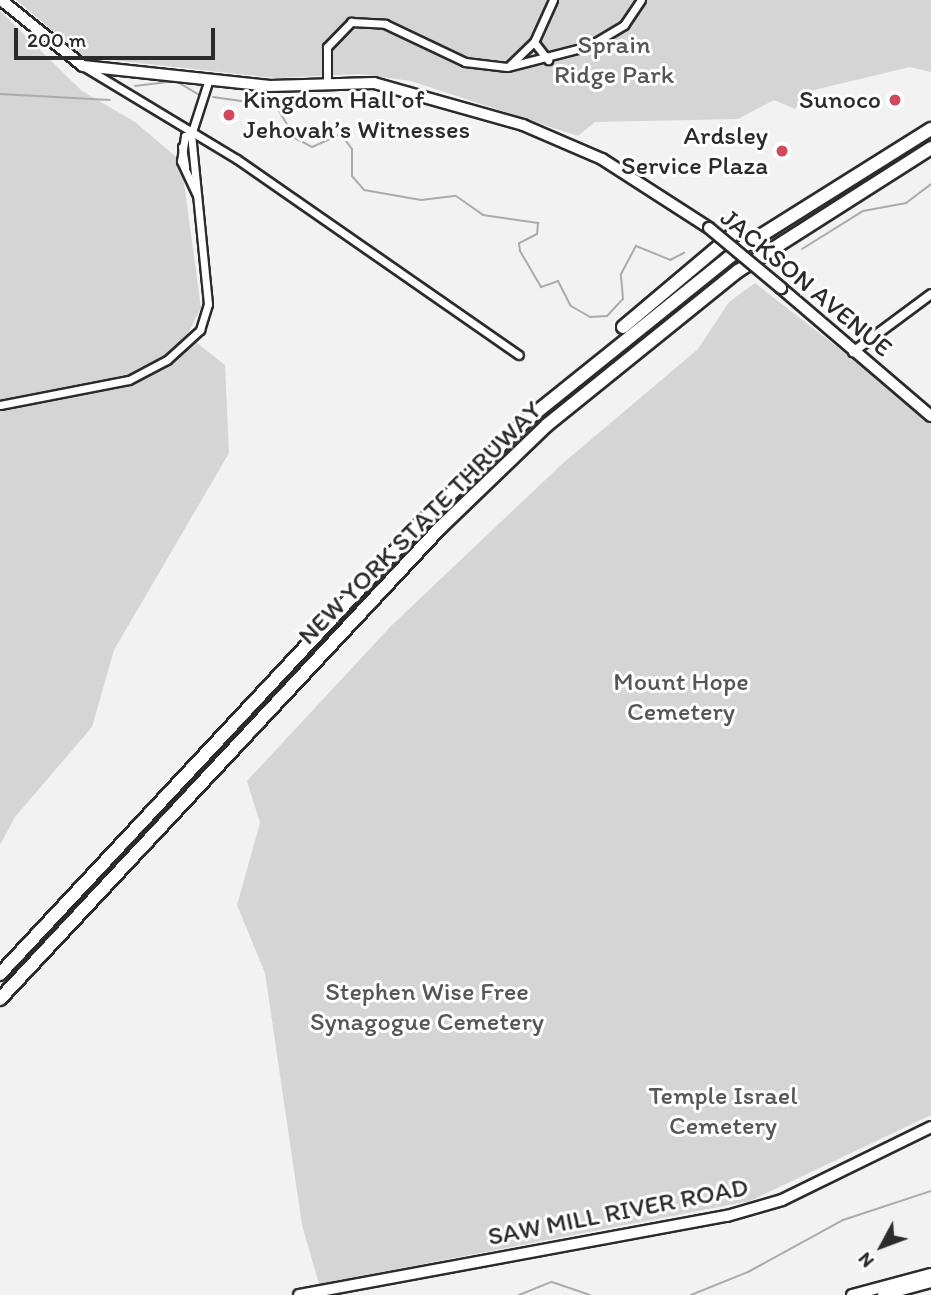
<!DOCTYPE html>
<html>
<head>
<meta charset="utf-8">
<style>
	body { margin:0 }
	#map { position:relative; width:931px; height:1295px; overflow:hidden; background:#f2f2f2; font-family:Itim,sans-serif }
	div>[style] { position:absolute }
	.green>* { inset:0; background:#d5d5d5 }
	.stream>* { height:2px; margin:-1px; padding:0 1px; transform-origin:1px; border-radius:1px; background:#ababab }
	.roads { filter:drop-shadow(2px 0 #2b2b2b) drop-shadow(-2px 0 #2b2b2b) drop-shadow(0 2px #2b2b2b) drop-shadow(0 -2px #2b2b2b) }
	.minor>* { height:7px; margin:-3.5px; padding:0 3.5px; transform-origin:3.5px; border-radius:3.5px; background:#fff }
	.tertiary>* { height:8px; margin:-4px; padding:0 4px; transform-origin:4px; border-radius:4px; background:#fff }
	.secondary>* { height:10px; margin:-5px; padding:0 5px; transform-origin:5px; border-radius:5px; background:#fff }
	.trunk>* { height:10px; margin:-5px; padding:0 5px; transform-origin:5px; border-radius:5px; background:#fff }
	.motorway>* { height:12px; margin:-6px; padding:0 6px; transform-origin:6px; border-radius:6px; background:#fff }
	.bridges { filter:drop-shadow(2px 0 #2b2b2b) drop-shadow(-2px 0 #2b2b2b) drop-shadow(0 2px #2b2b2b) drop-shadow(0 -2px #2b2b2b) }
	.secondary-bridge>* { height:10px; margin:-5px; padding:0 5px; transform-origin:5px; border-radius:5px; background:#fff }
	.dots>* { width:19px; height:19px; translate:-50% -50%; box-sizing:border-box; border:4px solid #fff; border-radius:50% }
	span { translate:-50% -50%; white-space:nowrap; text-align:center; line-height:1.15; -webkit-text-stroke:6px #fff; paint-order:stroke }
	.park-label { font-size:26px; color:#565656 }
	.poi-label { font-size:26px; color:#2b2b2b }
	.left { translate:0 -50%; text-align:left }
	.right { translate:-100% -50%; text-align:right }
	.street-label { font-size:26px; color:#2b2b2b }
	.north { position:absolute; left:847px; top:1211px; width:70px; height:70px; -webkit-text-stroke:5px #fff; paint-order:stroke; rotate:229deg; font-size:19px; font-weight:700; line-height:28px; text-align:center; color:#2b2b2b }
	.north::after { content:''; display:block; margin:auto; width:24px; height:32px; background:#2b2b2b; clip-path:polygon(50% 0,100% 100%,50% 72%,0 100%) }
	.scale { position:absolute; left:14px; top:28px; width:201px; height:32px; box-sizing:border-box; border:4px solid #2b2b2b; border-top:0; padding-left:9px; font-size:21px; line-height:24px; white-space:nowrap; color:#2b2b2b; -webkit-text-stroke:5px #fff; paint-order:stroke }
</style>
</head>
<body>
<div id="map">
	<div class="green">
		<div style="clip-path:polygon(16px 0,931px 0,931px 72px,910px 67px,810px 91px,795px 109px,774px 100px,738px 119px,595px 122px,578px 136px,411px 81px,359px 74px,275px 78px,84px 57px)"></div>
		<div style="clip-path:polygon(0 11px,82px 91px,135px 122px,181px 161px,201px 308px,187px 335px,225px 365px,229px 453px,114px 650px,92px 727px,15px 817px,0 845px)"></div>
		<div style="clip-path:polygon(755px 283px,931px 420px,931px 1115px,750px 1201px,319px 1284px,302px 1225px,265px 973px,237px 905px,260px 823px,247px 781px,391px 626px,562px 464px,698px 349px,729px 302px)"></div>
	</div>
	<div class="stream">
		<div style="left:135px;top:86px;width:41px;rotate:-7deg"></div>
		<div style="left:176px;top:81px;width:26px;rotate:31deg"></div>
		<div style="left:0;top:94px;width:110px;rotate:3.1deg"></div>
		<div style="left:213px;top:97px;width:64px;rotate:8.1deg"></div>
		<div style="left:276px;top:106px;width:37px;rotate:59deg"></div>
		<div style="left:295px;top:138px;width:19px;rotate:28deg"></div>
		<div style="left:312px;top:147px;width:32px;rotate:-24deg"></div>
		<div style="left:341px;top:134px;width:19px;rotate:54deg"></div>
		<div style="left:352px;top:149px;width:27px;rotate:90deg"></div>
		<div style="left:352px;top:176px;width:18px;rotate:49deg"></div>
		<div style="left:364px;top:190px;width:58px;rotate:10deg"></div>
		<div style="left:421px;top:200px;width:35px;rotate:-7deg"></div>
		<div style="left:456px;top:196px;width:33px;rotate:35deg"></div>
		<div style="left:483px;top:215px;width:56px;rotate:8.3deg"></div>
		<div style="left:538px;top:223px;width:11px;rotate:95deg"></div>
		<div style="left:537px;top:234px;width:20px;rotate:153deg"></div>
		<div style="left:519px;top:243px;width:8px;rotate:83deg"></div>
		<div style="left:520px;top:251px;width:42px;rotate:59.7deg"></div>
		<div style="left:541px;top:287px;width:18px;rotate:-19deg"></div>
		<div style="left:558px;top:281px;width:28px;rotate:63deg"></div>
		<div style="left:571px;top:306px;width:22px;rotate:30deg"></div>
		<div style="left:590px;top:317px;width:17px;rotate:-3deg"></div>
		<div style="left:607px;top:316px;width:23px;rotate:-47deg"></div>
		<div style="left:623px;top:299px;width:25px;rotate:-95deg"></div>
		<div style="left:621px;top:274px;width:32px;rotate:-62deg"></div>
		<div style="left:636px;top:246px;width:37px;rotate:22deg"></div>
		<div style="left:670px;top:260px;width:16px;rotate:-27deg"></div>
		<div style="left:802px;top:249px;width:72px;rotate:-31.9deg"></div>
		<div style="left:863px;top:211px;width:44px;rotate:-10.5deg"></div>
		<div style="left:906px;top:203px;width:31px;rotate:-37deg"></div>
		<div style="left:519px;top:1295px;width:35px;rotate:-22deg"></div>
		<div style="left:552px;top:1282px;width:40px;rotate:18.9deg"></div>
		<div style="left:691px;top:1295px;width:61px;rotate:-22deg"></div>
		<div style="left:748px;top:1272px;width:108px;rotate:-28.7deg"></div>
		<div style="left:843px;top:1220px;width:93px;rotate:-18.2deg"></div>
	</div>
	<div class="roads">
		<div class="minor">
			<div style="left:534px;top:42px;width:23px;rotate:52deg"></div>
			<div style="left:510px;top:65px;width:33px;rotate:-44deg"></div>
			<div style="left:534px;top:42px;width:46px;rotate:-65.7deg"></div>
			<div style="left:86px;top:68px;width:176px;rotate:31.1deg"></div>
			<div style="left:237px;top:159px;width:343px;rotate:34.8deg"></div>
			<div style="left:327px;top:81px;width:34px;rotate:-90deg"></div>
			<div style="left:327px;top:47px;width:35px;rotate:-46deg"></div>
			<div style="left:351px;top:22px;width:34px;rotate:3deg"></div>
			<div style="left:385px;top:24px;width:89px;rotate:25.4deg"></div>
			<div style="left:465px;top:62px;width:42px;rotate:6.8deg"></div>
			<div style="left:507px;top:67px;width:85px;rotate:-14.4deg"></div>
			<div style="left:589px;top:46px;width:41px;rotate:-31deg"></div>
			<div style="left:624px;top:25px;width:30px;rotate:-56deg"></div>
			<div style="left:191px;top:135px;width:6px;rotate:171deg"></div>
			<div style="left:185px;top:136px;width:25px;rotate:99deg"></div>
			<div style="left:181px;top:161px;width:38px;rotate:65deg"></div>
			<div style="left:182px;top:147px;width:20px;rotate:81deg"></div>
			<div style="left:0;top:405px;width:131px;rotate:-11deg"></div>
			<div style="left:129px;top:380px;width:43px;rotate:-27.8deg"></div>
			<div style="left:167px;top:360px;width:45px;rotate:-42.3deg"></div>
			<div style="left:200px;top:330px;width:27px;rotate:-73deg"></div>
			<div style="left:208px;top:304px;width:170px;rotate:-95.7deg"></div>
			<div style="left:191px;top:135px;width:59px;rotate:-72.2deg"></div>
		</div>
		<div class="tertiary">
			<div style="left:853px;top:352px;width:97px;rotate:-36.6deg"></div>
		</div>
		<div class="secondary">
			<div style="left:1px;top:0;width:105px;rotate:38.8deg"></div>
			<div style="left:83px;top:66px;width:188px;rotate:6.1deg"></div>
			<div style="left:270px;top:86px;width:104px;rotate:-1.7deg"></div>
			<div style="left:374px;top:83px;width:155px;rotate:15.7deg"></div>
			<div style="left:523px;top:125px;width:86px;rotate:23.3deg"></div>
			<div style="left:602px;top:159px;width:127px;rotate:32.8deg"></div>
			<div style="left:781px;top:288px;width:197px;rotate:40.5deg"></div>
			<div style="left:299px;top:1295px;width:435px;rotate:-10.5deg"></div>
			<div style="left:727px;top:1216px;width:57px;rotate:-16.2deg"></div>
			<div style="left:782px;top:1200px;width:166px;rotate:-26.1deg"></div>
		</div>
		<div class="trunk">
			<div style="left:852px;top:1295px;width:82px;rotate:-14.9deg"></div>
			<div style="left:883px;top:1295px;width:50px;rotate:-15.2deg"></div>
		</div>
		<div class="motorway">
			<div style="left:623px;top:327px;width:150px;rotate:-40.1deg"></div>
			<div style="left:0;top:974px;width:620px;rotate:-46.96deg"></div>
			<div style="left:423px;top:521px;width:146px;rotate:-44.2deg"></div>
			<div style="left:528px;top:419px;width:270px;rotate:-38.8deg"></div>
			<div style="left:738px;top:250px;width:228px;rotate:-32.1deg"></div>
			<div style="left:0;top:999px;width:645px;rotate:-46.95deg"></div>
			<div style="left:440px;top:528px;width:149px;rotate:-43.9deg"></div>
			<div style="left:547px;top:425px;width:245px;rotate:-38.9deg"></div>
			<div style="left:738px;top:271px;width:229px;rotate:-32.5deg"></div>
		</div>
	</div>
	<div class="bridges">
		<div class="secondary-bridge">
			<div style="left:709px;top:228px;width:94px;rotate:39.8deg"></div>
		</div>
	</div>
	<div class="dots">
		<div style="left:895px;top:100px;background:#d1495b"></div>
		<div style="left:229px;top:115px;background:#d1495b"></div>
		<div style="left:782px;top:151px;background:#d1495b"></div>
	</div>
	<div class="park-label">
		<span style="left:614px;top:60px">Sprain<br>Ridge Park</span>
		<span style="left:681px;top:697px">Mount Hope<br>Cemetery</span>
		<span style="left:427px;top:1007px">Stephen Wise Free<br>Synagogue Cemetery</span>
		<span style="left:723px;top:1111px">Temple Israel<br>Cemetery</span>
	</div>
	<div class="poi-label">
		<span class="left" style="left:243px;top:115px">Kingdom Hall of<br>Jehovah’s Witnesses</span>
		<span class="right" style="left:881px;top:100px">Sunoco</span>
		<span class="right" style="left:768px;top:151px">Ardsley<br>Service Plaza</span>
	</div>
	<div class="street-label">
		<span style="left:806px;top:283px;rotate:40deg">JACKSON AVENUE</span>
		<span style="left:420px;top:523px;rotate:-45deg">NEW YORK STATE THRUWAY</span>
		<span style="left:618px;top:1212px;rotate:-11deg">SAW MILL RIVER ROAD</span>
	</div>
	<div class="north">N</div>
	<div class="scale">200 m</div>
</div>
</body>
</html>
